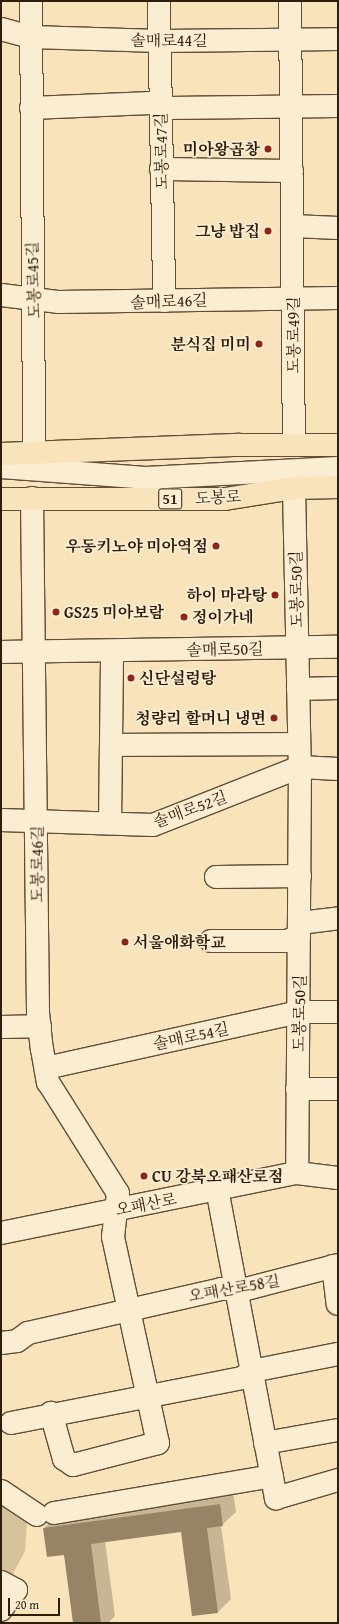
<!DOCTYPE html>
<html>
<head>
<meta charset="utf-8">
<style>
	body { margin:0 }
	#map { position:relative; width:339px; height:1624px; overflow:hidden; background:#f9e3ba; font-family:"Gentium Book Plus","Noto Serif KR",serif }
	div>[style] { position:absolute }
	.green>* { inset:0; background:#d6c29d }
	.shadow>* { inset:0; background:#0003 }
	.building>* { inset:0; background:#978467 }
	.roads { filter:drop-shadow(1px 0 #604f38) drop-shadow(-1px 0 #604f38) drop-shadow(0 1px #604f38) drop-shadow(0 -1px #604f38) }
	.minor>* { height:22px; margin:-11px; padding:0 11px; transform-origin:11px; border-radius:11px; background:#fbedd2 }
	.major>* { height:22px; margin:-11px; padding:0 11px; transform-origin:11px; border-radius:11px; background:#f9e3ba }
	.dots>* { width:11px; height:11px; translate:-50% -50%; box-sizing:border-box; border:2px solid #fbedd2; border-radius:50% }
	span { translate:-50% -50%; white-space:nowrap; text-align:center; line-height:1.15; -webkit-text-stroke:3.5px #fbedd2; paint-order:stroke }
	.shield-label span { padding:1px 3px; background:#fbedd2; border:1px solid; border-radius:3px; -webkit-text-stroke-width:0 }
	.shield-label { font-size:15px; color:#2d1e0d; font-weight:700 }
	.street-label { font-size:16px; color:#2d1e0d }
	.poi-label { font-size:16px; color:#2d1e0d; font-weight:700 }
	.right { translate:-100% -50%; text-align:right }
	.left { translate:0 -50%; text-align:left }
	.frame { position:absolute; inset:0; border:2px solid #2d1e0d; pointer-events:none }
	.scale { position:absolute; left:8px; top:1598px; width:52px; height:18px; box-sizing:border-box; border:2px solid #2d1e0d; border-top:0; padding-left:5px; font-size:12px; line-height:14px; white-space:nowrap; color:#2d1e0d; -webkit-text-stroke:3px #fbedd2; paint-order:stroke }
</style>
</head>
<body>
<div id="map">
	<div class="green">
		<div style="clip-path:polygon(1px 1492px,28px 1509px,25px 1551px,7px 1585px,1px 1582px)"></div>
	</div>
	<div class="shadow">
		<div style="clip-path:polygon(233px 1492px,236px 1512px,221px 1526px,231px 1599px,218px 1612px,193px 1615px,182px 1531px,105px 1541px,115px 1616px,108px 1623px,74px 1623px,65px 1554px,44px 1528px,57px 1515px)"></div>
	</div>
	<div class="building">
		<div style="clip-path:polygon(220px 1504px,223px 1526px,207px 1528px,218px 1613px,192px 1616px,181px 1532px,91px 1544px,101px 1623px,73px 1623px,64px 1555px,47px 1557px,43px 1528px)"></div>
	</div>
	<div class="roads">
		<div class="minor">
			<div style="left:31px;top:1px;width:451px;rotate:89.6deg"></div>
			<div style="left:159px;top:1px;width:300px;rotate:89deg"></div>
			<div style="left:290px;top:1px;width:442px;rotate:89.5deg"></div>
			<div style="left:1px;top:29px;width:31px;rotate:15deg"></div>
			<div style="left:31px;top:37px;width:128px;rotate:1.8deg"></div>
			<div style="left:159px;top:41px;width:179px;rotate:-0.6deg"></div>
			<div style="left:31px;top:108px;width:120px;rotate:-2.4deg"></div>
			<div style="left:151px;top:103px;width:18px;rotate:16deg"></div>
			<div style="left:168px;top:108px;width:170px;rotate:-0.7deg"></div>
			<div style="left:161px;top:169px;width:131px;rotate:0.9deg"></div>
			<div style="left:293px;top:226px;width:45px;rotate:2.5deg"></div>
			<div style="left:1px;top:295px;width:57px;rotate:7deg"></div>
			<div style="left:58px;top:302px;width:280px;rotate:-0.8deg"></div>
			<div style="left:1px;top:467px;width:145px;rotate:4.3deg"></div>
			<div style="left:146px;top:478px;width:192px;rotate:-3deg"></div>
			<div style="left:294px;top:488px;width:279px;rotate:88.8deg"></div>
			<div style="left:300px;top:767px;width:406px;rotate:90.4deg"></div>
			<div style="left:32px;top:498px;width:515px;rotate:89.33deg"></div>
			<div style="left:38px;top:1013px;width:36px;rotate:84deg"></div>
			<div style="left:42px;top:1049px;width:34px;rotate:80deg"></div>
			<div style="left:48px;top:1082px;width:131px;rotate:57.8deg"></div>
			<div style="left:118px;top:1193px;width:44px;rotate:96.5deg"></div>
			<div style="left:113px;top:1237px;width:211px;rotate:77.7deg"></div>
			<div style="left:158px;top:1443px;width:88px;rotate:165.5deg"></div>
			<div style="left:73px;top:1465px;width:11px;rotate:-146deg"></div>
			<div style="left:64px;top:1459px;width:48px;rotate:-105.8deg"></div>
			<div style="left:1px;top:652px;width:337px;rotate:-0.9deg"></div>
			<div style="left:298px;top:689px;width:40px;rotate:-1.4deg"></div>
			<div style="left:111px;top:745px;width:188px;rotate:-0.3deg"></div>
			<div style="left:1px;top:820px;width:152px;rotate:1.9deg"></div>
			<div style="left:153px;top:825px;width:158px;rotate:-21.5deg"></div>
			<div style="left:300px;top:767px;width:38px;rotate:3deg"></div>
			<div style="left:110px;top:823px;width:172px;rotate:-89.3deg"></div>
			<div style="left:216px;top:877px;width:84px;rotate:-0.7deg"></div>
			<div style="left:300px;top:923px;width:38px;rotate:-7deg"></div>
			<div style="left:211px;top:941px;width:76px"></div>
			<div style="left:287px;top:941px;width:13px;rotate:-23deg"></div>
			<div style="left:1px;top:1027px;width:39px;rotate:-1deg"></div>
			<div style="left:46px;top:1068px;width:259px;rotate:-12.5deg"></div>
			<div style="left:299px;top:1012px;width:39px"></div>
			<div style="left:297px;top:1089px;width:41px"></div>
			<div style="left:217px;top:1189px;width:315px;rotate:79.2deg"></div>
			<div style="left:276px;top:1498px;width:65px;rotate:-16.2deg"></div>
			<div style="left:1px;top:1233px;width:302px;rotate:-11.5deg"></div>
			<div style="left:297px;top:1173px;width:41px;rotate:7deg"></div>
			<div style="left:333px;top:1266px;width:38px;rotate:83deg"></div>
			<div style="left:1px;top:1343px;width:16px;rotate:-7deg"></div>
			<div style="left:17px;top:1341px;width:14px;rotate:-36deg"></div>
			<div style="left:28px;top:1333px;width:198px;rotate:-12.8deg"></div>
			<div style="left:221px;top:1289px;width:25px"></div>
			<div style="left:246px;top:1289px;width:95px;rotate:-14.6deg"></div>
			<div style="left:11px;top:1423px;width:235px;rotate:-11deg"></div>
			<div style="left:242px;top:1378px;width:12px;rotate:-35deg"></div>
			<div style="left:252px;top:1371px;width:88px;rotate:-11.2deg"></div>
			<div style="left:265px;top:1443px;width:74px;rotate:-10.1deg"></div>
			<div style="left:1px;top:1491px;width:43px;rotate:33.7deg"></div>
			<div style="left:54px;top:1513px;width:221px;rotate:-9.6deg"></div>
			<div style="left:1px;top:1582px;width:17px;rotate:28deg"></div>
			<div style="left:16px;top:1590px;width:25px;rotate:127deg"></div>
		</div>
		<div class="major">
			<div style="left:1px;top:454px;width:239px;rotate:-2.2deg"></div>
			<div style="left:240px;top:445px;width:98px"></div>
			<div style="left:1px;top:499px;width:224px"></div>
			<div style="left:225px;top:499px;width:70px;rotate:-9.1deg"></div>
			<div style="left:294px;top:488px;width:44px;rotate:-1.3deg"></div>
		</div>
	</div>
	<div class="dots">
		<div style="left:268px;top:149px;background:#8f2418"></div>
		<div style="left:268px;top:231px;background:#8f2418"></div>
		<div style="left:259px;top:344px;background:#8f2418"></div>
		<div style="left:216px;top:546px;background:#8f2418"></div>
		<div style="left:275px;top:595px;background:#8f2418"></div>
		<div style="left:56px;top:612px;background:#8f2418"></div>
		<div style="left:184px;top:617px;background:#8f2418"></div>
		<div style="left:131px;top:678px;background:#8f2418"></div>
		<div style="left:274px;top:718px;background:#8f2418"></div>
		<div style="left:125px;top:942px;background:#8f2418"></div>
		<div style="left:144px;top:1176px;background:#8f2418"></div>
	</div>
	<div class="shield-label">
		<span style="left:170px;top:499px">51</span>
	</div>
	<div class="street-label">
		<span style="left:169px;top:40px">솔매로44길</span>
		<span style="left:161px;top:151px;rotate:-91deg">도봉로47길</span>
		<span style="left:33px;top:280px;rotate:-92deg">도봉로45길</span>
		<span style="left:169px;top:301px;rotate:-2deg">솔매로46길</span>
		<span style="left:293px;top:335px;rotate:-90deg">도봉로49길</span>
		<span style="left:218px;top:497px;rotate:-3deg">도봉로</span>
		<span style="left:296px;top:589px;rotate:-91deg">도봉로50길</span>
		<span style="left:225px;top:649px;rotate:-1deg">솔매로50길</span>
		<span style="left:190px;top:809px;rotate:-20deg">솔매로52길</span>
		<span style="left:37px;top:864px;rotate:-90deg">도봉로46길</span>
		<span style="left:299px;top:1013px;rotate:-89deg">도봉로50길</span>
		<span style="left:191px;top:1036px;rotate:-12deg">솔매로54길</span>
		<span style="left:146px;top:1204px;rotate:-11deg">오패산로</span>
		<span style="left:234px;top:1288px;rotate:-10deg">오패산로58길</span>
	</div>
	<div class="poi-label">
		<span class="right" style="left:260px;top:149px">미아왕곱창</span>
		<span class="right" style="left:260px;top:231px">그냥 밥집</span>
		<span class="right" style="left:251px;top:344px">분식집 미미</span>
		<span class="right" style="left:208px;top:546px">우동키노야 미아역점</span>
		<span class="right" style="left:267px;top:595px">하이 마라탕</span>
		<span class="left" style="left:64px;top:612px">GS25 미아보람</span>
		<span class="left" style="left:192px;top:617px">정이가네</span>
		<span class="left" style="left:139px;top:678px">신단설렁탕</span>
		<span class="right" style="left:266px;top:718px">청량리 할머니 냉면</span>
		<span class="left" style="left:133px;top:942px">서울애화학교</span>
		<span class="left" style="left:152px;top:1176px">CU 강북오패산로점</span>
	</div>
	<div class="frame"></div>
	<div class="scale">20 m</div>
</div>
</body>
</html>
